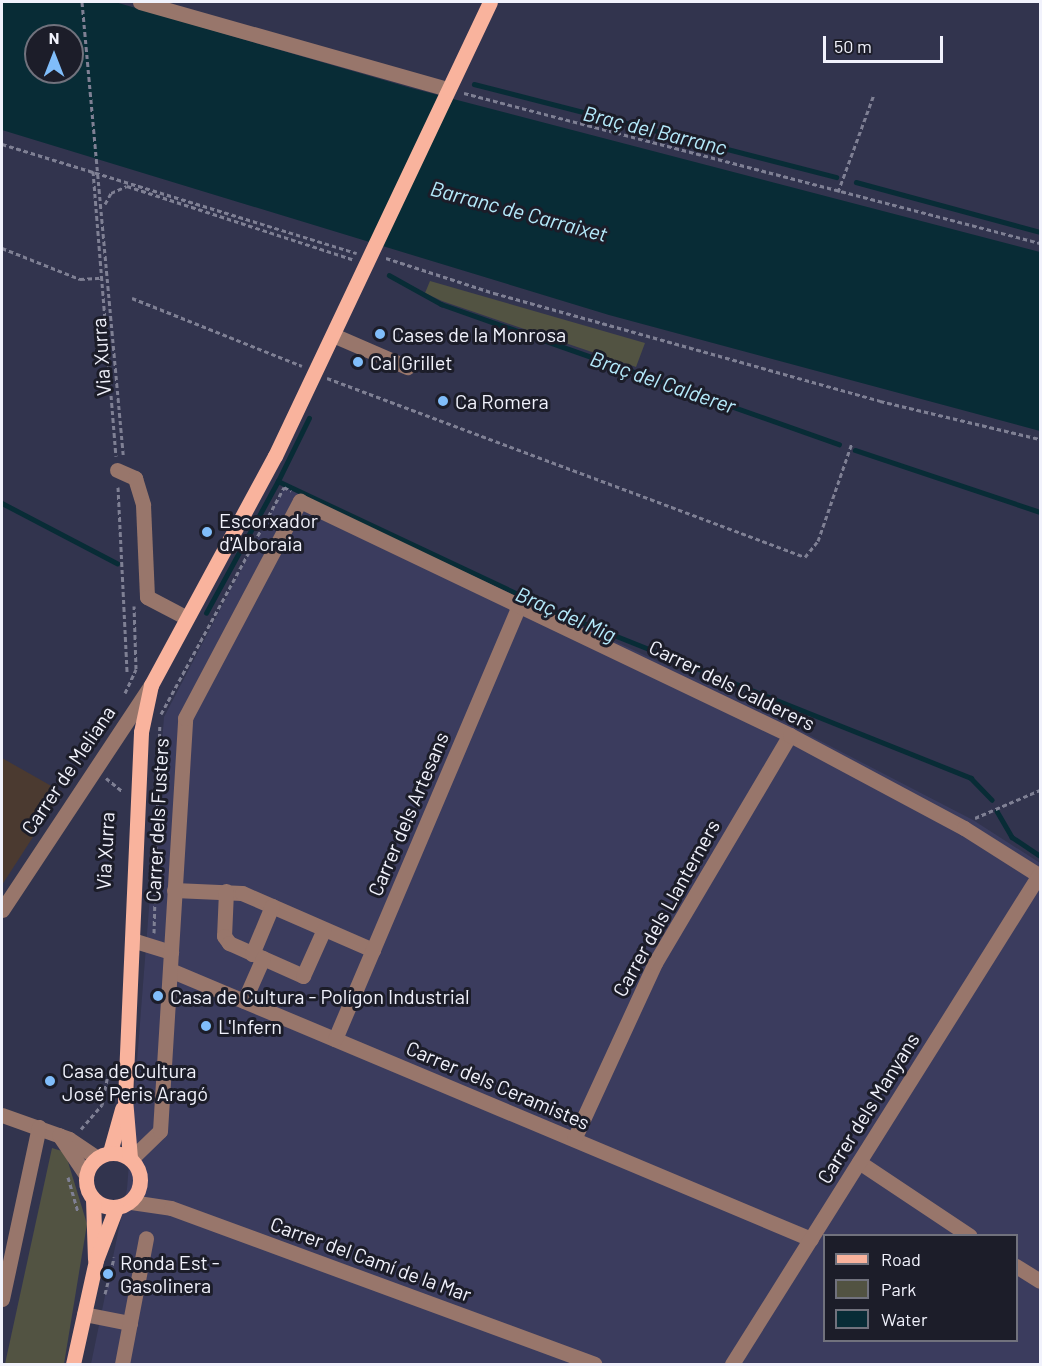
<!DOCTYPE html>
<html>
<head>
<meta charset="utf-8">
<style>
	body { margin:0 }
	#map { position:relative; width:1042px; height:1366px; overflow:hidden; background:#32344e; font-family:Barlow,sans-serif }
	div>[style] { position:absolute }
	.built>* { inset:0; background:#3b3c5e }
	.education>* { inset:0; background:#4b3a30 }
	.green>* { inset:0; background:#525342 }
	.water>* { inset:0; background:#082c36 }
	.stream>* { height:4.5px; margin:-2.25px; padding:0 2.25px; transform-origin:2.25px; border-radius:2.25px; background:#082c36 }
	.path>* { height:3px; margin-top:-1.5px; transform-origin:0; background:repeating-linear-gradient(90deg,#7f8094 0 4.5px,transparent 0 7.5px) }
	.minor>* { height:15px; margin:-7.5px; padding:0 7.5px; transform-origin:7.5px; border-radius:7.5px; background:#98766b }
	.major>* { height:15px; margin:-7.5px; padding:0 7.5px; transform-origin:7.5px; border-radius:7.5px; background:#f9b39d }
	.major>.ring { margin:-7.5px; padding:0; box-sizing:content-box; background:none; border:15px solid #f9b39d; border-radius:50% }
	.dots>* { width:16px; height:16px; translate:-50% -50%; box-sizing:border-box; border:3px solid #1c1d29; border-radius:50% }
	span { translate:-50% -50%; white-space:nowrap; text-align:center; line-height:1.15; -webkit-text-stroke:6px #1c1d29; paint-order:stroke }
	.poi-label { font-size:20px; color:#f1f2fc }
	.left { translate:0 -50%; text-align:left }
	.street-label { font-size:20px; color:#f1f2fc }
	.water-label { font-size:21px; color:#b5eafb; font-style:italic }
	.frame { position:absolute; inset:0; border:3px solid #f1f2fc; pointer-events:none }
	.legend { position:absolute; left:823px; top:1234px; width:195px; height:108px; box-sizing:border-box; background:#1c1d29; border:2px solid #71727d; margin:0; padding:8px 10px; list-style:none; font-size:18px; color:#f1f2fc }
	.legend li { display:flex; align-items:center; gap:12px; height:30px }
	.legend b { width:30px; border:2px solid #71727d }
	.north { position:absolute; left:24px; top:24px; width:60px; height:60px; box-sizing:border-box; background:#1c1d29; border:2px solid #71727d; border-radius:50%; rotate:0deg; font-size:16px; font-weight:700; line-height:24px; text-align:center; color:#f1f2fc }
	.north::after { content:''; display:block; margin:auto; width:21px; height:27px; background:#80bdfa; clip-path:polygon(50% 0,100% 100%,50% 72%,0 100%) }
	.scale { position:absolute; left:823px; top:36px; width:120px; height:27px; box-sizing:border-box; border:3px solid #f1f2fc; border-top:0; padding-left:8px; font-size:18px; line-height:21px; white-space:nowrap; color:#f1f2fc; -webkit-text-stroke:4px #1c1d29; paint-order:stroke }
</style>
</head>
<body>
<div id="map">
	<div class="built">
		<div style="clip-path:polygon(evenodd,284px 487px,747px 703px,973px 820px,1040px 863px,1040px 1364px,91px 1364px,127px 1189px,164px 717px,284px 487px,824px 1236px,1016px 1236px,1016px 1340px,824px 1340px,824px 1236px)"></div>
	</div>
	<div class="education">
		<div style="clip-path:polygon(2px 758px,62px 792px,2px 885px)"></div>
	</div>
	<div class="green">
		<div style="clip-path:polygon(430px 281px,645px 343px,636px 367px,442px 301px,425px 293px)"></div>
		<div style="clip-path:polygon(52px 1148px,65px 1152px,87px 1224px,64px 1364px,5px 1364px)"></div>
	</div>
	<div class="water">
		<div style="clip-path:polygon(evenodd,2px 2px,115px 2px,411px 88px,1040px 252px,1040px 431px,609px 315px,2px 130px,2px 2px,36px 36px,72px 36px,72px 72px,36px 72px,36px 36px)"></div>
	</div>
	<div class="stream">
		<div style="left:474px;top:84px;width:374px;rotate:14.4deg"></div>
		<div style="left:856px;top:182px;width:191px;rotate:15.2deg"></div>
		<div style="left:389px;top:275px;width:60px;rotate:29.1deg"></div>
		<div style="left:441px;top:304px;width:422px;rotate:19.4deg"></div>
		<div style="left:855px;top:450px;width:195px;rotate:18.5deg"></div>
		<div style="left:278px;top:481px;width:70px;rotate:-63.8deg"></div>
		<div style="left:2px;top:503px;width:130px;rotate:27.6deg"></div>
		<div style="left:206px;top:613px;width:150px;rotate:-61.4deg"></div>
		<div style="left:278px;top:481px;width:310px;rotate:25.2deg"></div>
		<div style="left:559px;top:613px;width:444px;rotate:21.8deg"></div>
		<div style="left:971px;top:778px;width:30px;rotate:46deg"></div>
		<div style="left:997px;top:811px;width:30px;rotate:60deg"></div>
		<div style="left:1012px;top:837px;width:34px;rotate:34deg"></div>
	</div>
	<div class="path">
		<div style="left:82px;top:2px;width:456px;rotate:84.8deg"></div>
		<div style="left:464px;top:93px;width:595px;rotate:14.6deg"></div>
		<div style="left:2px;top:144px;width:371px;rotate:17.1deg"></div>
		<div style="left:93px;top:171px;width:286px;rotate:85.4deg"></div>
		<div style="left:838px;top:192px;width:104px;rotate:-69.8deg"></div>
		<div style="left:105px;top:204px;width:13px;rotate:-61deg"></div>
		<div style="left:111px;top:193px;width:17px;rotate:-24deg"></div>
		<div style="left:127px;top:186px;width:237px;rotate:18deg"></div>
		<div style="left:2px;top:248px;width:84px;rotate:21.7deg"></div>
		<div style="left:80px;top:279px;width:22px;rotate:-3deg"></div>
		<div style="left:386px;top:258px;width:114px;rotate:18deg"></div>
		<div style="left:494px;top:293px;width:401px;rotate:15.6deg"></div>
		<div style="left:880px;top:401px;width:164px;rotate:13.4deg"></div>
		<div style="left:132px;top:298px;width:183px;rotate:21.8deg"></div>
		<div style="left:327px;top:378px;width:510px;rotate:20.53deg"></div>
		<div style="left:805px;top:557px;width:21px;rotate:-51deg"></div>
		<div style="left:818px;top:541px;width:104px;rotate:-70.9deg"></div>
		<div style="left:118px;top:487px;width:186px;rotate:87.2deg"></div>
		<div style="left:125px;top:693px;width:26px;rotate:-65deg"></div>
		<div style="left:136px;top:669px;width:63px;rotate:-91.8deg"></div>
		<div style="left:161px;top:714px;width:258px;rotate:-61.5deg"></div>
		<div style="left:284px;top:487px;width:8px;rotate:30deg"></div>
		<div style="left:106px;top:778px;width:21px;rotate:39deg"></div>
		<div style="left:975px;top:818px;width:71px;rotate:-23.3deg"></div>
		<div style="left:154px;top:933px;width:209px;rotate:-88.4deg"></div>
		<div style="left:81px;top:1129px;width:32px;rotate:-49deg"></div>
		<div style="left:102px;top:1105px;width:36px;rotate:-79deg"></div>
		<div style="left:68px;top:1177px;width:37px;rotate:74deg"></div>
		<div style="left:105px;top:1294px;width:38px;rotate:-76deg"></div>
	</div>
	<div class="minor">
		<div style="left:140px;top:2px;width:320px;rotate:15.8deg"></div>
		<div style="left:333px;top:335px;width:81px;rotate:23.4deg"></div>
		<div style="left:117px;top:470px;width:20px;rotate:24deg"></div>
		<div style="left:135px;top:478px;width:28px;rotate:73deg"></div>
		<div style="left:143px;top:505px;width:92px;rotate:87.5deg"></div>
		<div style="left:147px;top:597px;width:45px;rotate:27.7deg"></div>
		<div style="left:174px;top:890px;width:68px;rotate:2.5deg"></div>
		<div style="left:242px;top:893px;width:143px;rotate:23.5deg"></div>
		<div style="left:226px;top:891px;width:45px;rotate:92.5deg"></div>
		<div style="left:224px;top:936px;width:9px;rotate:54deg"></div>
		<div style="left:229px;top:943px;width:81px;rotate:24deg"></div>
		<div style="left:303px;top:976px;width:51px;rotate:-65.9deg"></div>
		<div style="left:2px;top:910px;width:270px;rotate:-56.5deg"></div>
		<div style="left:132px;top:940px;width:41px;rotate:17.1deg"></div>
		<div style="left:252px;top:954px;width:52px;rotate:-67.4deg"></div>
		<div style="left:170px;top:970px;width:695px;rotate:22.77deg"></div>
		<div style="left:244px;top:1001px;width:47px;rotate:-66.2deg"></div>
		<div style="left:335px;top:1039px;width:470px;rotate:-67deg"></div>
		<div style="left:2px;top:1115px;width:71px;rotate:19.7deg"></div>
		<div style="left:69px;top:1139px;width:34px;rotate:34deg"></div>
		<div style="left:59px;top:1135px;width:48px;rotate:56deg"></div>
		<div style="left:574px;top:1139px;width:194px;rotate:-65.3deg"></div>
		<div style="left:655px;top:963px;width:265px;rotate:-59.4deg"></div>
		<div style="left:131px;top:1159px;width:40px;rotate:-44deg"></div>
		<div style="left:160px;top:1131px;width:414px;rotate:-86.5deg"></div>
		<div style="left:185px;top:718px;width:246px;rotate:-62.1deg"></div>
		<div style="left:300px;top:501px;width:543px;rotate:25.53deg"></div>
		<div style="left:790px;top:735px;width:197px;rotate:28.1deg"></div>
		<div style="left:964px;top:828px;width:90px;rotate:32.3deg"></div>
		<div style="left:859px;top:1162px;width:133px;rotate:33.7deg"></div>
		<div style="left:131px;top:1202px;width:40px;rotate:8.5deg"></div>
		<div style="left:171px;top:1208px;width:451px;rotate:20.2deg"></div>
		<div style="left:1016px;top:1266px;width:28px;rotate:32deg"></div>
		<div style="left:2px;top:1299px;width:176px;rotate:-77.9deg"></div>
		<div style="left:84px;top:1314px;width:47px;rotate:11.1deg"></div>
		<div style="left:122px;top:1364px;width:128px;rotate:-79.2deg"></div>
		<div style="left:732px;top:1364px;width:577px;rotate:-57.88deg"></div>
	</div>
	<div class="major">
		<div style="left:110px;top:1152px;width:45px;rotate:-74.4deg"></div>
		<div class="ring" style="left:86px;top:1153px;width:39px;height:39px"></div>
		<div style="left:130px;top:1158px;width:59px;rotate:-94.8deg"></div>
		<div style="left:125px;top:1099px;width:367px;rotate:-87.5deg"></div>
		<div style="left:141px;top:732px;width:48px;rotate:-78deg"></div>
		<div style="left:151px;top:685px;width:260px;rotate:-61.6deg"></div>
		<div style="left:275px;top:456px;width:502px;rotate:-64.66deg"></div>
		<div style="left:93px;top:1199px;width:60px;rotate:88.1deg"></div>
		<div style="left:73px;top:1364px;width:107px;rotate:-77.5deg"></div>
		<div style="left:96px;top:1260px;width:56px;rotate:-69deg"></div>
	</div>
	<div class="dots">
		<div style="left:380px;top:334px;background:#80bdfa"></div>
		<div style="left:358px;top:362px;background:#80bdfa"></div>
		<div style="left:443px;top:401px;background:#80bdfa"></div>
		<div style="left:207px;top:532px;background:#80bdfa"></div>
		<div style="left:158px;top:996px;background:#80bdfa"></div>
		<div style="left:206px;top:1026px;background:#80bdfa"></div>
		<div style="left:50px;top:1081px;background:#80bdfa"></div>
		<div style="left:108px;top:1274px;background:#80bdfa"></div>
	</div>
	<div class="poi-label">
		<span class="left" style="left:392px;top:334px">Cases de la Monrosa</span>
		<span class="left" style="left:370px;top:362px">Cal Grillet</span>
		<span class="left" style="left:455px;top:401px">Ca Romera</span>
		<span class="left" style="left:219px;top:532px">Escorxador<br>d'Alboraia</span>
		<span class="left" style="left:170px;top:996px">Casa de Cultura - Polígon Industrial</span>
		<span class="left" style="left:218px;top:1026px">L'Infern</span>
		<span class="left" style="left:62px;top:1082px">Casa de Cultura<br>José Peris Aragó</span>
		<span class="left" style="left:120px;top:1274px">Ronda Est -<br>Gasolinera</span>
	</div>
	<div class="street-label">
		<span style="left:101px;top:357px;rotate:-94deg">Via Xurra</span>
		<span style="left:732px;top:685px;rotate:26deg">Carrer dels Calderers</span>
		<span style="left:68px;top:770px;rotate:-56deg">Carrer de Meliana</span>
		<span style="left:408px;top:814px;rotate:-67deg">Carrer dels Artesans</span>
		<span style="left:157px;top:820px;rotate:-87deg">Carrer dels Fusters</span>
		<span style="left:105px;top:851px;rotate:-87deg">Via Xurra</span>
		<span style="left:666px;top:908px;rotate:-61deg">Carrer dels Llanterners</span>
		<span style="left:498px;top:1085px;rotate:23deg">Carrer dels Ceramistes</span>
		<span style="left:868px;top:1108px;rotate:-58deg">Carrer dels Manyans</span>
		<span style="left:371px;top:1259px;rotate:20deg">Carrer del Camí de la Mar</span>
	</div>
	<div class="water-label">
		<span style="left:655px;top:130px;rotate:14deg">Braç del Barranc</span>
		<span style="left:519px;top:211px;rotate:15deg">Barranc de Carraixet</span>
		<span style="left:663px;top:382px;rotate:19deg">Braç del Calderer</span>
		<span style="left:566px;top:614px;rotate:24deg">Braç del Mig</span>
	</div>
	<div class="frame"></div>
	<ul class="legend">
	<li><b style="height:8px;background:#f9b39d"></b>Road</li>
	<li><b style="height:16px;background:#525342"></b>Park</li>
	<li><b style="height:16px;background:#082c36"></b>Water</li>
	</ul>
	<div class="north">N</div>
	<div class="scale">50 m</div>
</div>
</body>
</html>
